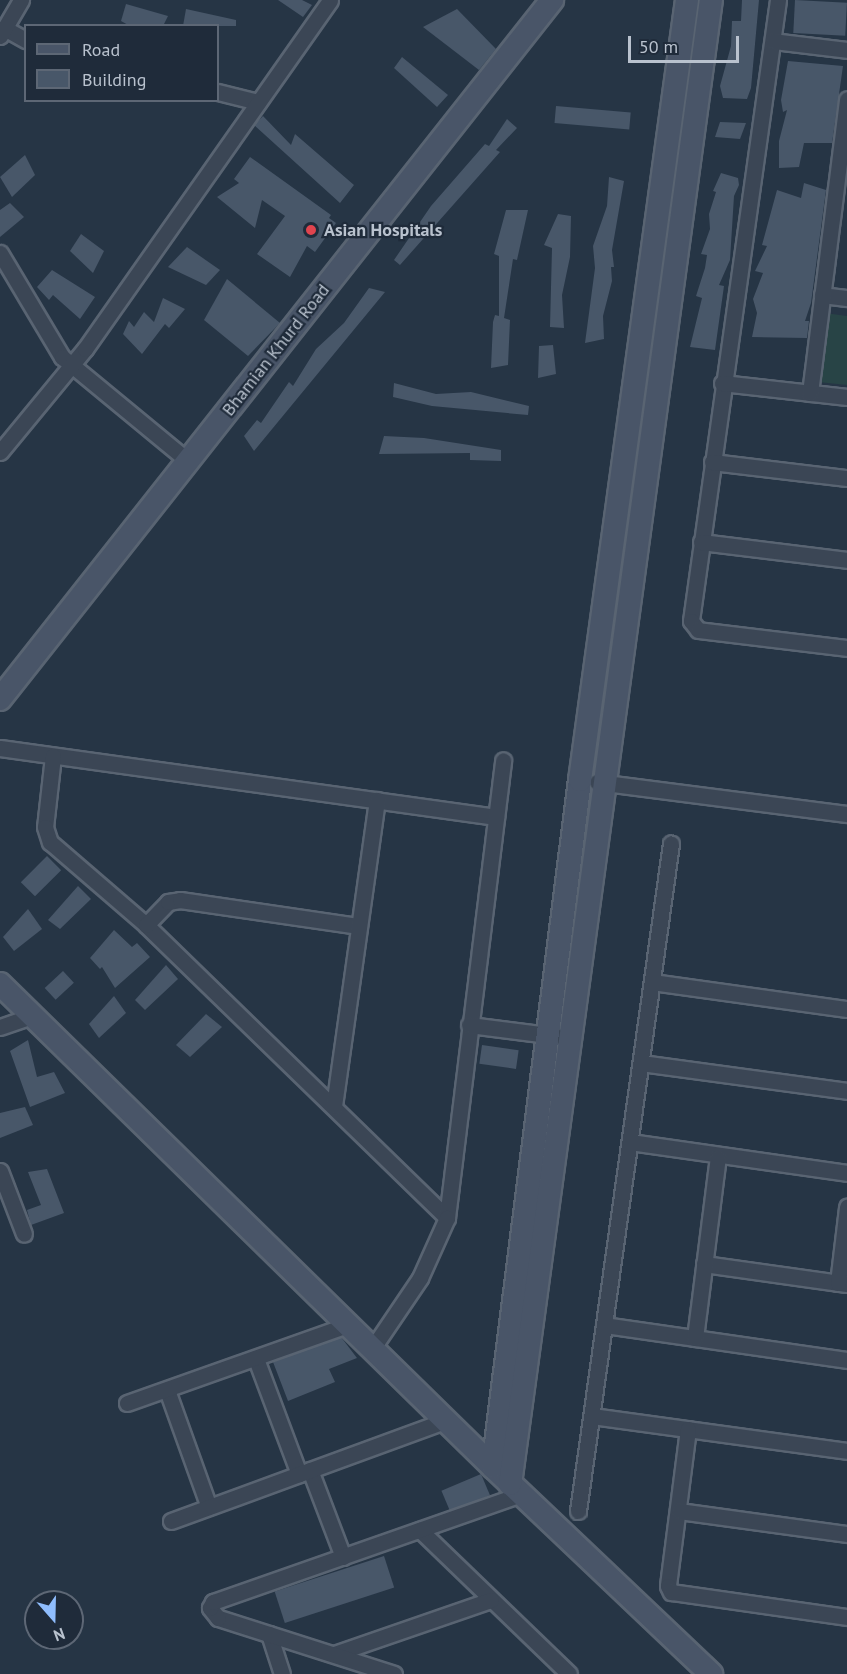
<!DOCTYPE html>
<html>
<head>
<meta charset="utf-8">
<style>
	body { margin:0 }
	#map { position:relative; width:847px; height:1674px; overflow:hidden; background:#263545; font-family:"PT Sans",sans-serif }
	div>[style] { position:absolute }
	.green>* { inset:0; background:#284446 }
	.building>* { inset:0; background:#485769; transform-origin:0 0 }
	.roads { filter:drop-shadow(2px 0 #596472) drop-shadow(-2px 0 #596472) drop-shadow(0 2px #596472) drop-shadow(0 -2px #596472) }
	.street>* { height:15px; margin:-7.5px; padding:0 7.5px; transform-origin:7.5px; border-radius:7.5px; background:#3b4655 }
	.secondary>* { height:22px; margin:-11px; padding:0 11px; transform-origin:11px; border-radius:11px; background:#495568 }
	.dots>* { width:16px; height:16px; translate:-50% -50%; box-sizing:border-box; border:3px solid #1f2b3a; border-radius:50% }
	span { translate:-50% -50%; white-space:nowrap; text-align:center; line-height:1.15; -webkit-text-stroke:4.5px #1f2b3a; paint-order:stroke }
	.poi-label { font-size:18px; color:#b9c2ce; font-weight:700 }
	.left { translate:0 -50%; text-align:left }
	.street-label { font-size:18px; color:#b9c2ce }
	.legend { position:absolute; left:24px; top:24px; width:195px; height:78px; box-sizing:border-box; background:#1f2b3a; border:2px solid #5d6775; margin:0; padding:8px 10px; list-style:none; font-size:18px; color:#b9c2ce }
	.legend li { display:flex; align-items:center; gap:12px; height:30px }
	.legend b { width:30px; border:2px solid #5d6775 }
	.north { position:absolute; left:24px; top:1590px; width:60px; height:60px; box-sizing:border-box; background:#1f2b3a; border:2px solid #5d6775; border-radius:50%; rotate:160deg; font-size:16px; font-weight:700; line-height:24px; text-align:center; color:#b9c2ce }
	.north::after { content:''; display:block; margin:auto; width:21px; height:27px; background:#8fbdfd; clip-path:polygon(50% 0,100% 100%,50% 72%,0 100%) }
	.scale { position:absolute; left:628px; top:36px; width:111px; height:27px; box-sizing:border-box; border:3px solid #b9c2ce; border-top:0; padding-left:8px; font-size:18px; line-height:21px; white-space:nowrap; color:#b9c2ce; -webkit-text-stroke:4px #1f2b3a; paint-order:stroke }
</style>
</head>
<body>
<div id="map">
	<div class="green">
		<div style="clip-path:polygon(825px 313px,847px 316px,847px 385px,818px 382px)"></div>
	</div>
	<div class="building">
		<div style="clip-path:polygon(278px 0,302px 0,312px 5px,303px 17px)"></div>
		<div style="clip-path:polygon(742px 0,759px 0,751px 88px,747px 99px,723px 98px,720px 86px,731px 46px,732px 21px,741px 21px)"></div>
		<div style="left:795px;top:0;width:52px;height:33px;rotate:3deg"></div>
		<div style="clip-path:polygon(126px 4px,168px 16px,163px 26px,130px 26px,121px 21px)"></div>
		<div style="clip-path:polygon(186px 9px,236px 20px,236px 26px,183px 26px)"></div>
		<div style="clip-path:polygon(457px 9px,496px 49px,479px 70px,423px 27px)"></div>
		<div style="clip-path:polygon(402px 57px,448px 95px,437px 107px,394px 68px)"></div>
		<div style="clip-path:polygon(788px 61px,843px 66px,832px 143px,804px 143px,799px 167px,779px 168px,779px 141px,787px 110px,783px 112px,781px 100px)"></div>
		<div style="left:556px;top:106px;width:75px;height:17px;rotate:5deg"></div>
		<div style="clip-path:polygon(263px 116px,291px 145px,295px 134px,354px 185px,340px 203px,254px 125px)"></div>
		<div style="clip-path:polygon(507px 119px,517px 128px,496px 150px,500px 152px,400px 265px,394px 260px,431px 206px,485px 144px,489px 146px)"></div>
		<div style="clip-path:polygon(720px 122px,746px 123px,740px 139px,715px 137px)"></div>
		<div style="clip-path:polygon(25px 155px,35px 175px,12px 197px,0 177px)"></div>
		<div style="clip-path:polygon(250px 157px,331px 215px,329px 218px,336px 223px,315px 252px,307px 246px,290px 277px,257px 254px,285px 216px,262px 200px,255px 228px,217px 197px,239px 183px,234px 179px)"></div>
		<div style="clip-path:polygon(721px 173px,738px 178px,739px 185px,734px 196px,730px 260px,719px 285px,724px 286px,715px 350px,690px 347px,702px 298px,696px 296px,705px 268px,707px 255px,701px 254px,710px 229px,709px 214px,716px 192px,713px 191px)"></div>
		<div style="clip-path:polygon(609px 177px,624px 181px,612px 250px,614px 267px,611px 267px,612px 281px,603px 316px,604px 339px,585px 343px,595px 268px,593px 246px,607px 206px)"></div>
		<div style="clip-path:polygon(804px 183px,826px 190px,811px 303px,805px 321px,809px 321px,807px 338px,752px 337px,757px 313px,753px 299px,763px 273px,755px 271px,767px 246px,762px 245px,777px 190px,801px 198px)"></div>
		<div style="clip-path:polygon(10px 203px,24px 217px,0 237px,0 210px)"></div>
		<div style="clip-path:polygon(506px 210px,528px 210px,517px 260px,513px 259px,504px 318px,510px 320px,508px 365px,491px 368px,493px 322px,495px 315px,499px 316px,499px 256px,494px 254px)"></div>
		<div style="clip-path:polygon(558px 214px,571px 216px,570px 257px,562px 295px,564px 328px,550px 327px,552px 248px,544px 245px)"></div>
		<div style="clip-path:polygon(81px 234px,104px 251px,93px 273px,70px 251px)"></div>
		<div style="clip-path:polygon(187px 247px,220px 270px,206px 285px,168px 267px)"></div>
		<div style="clip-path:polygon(52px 270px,95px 297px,80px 319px,53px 295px,49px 300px,37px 287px)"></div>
		<div style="clip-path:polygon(227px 279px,280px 323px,248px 356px,204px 320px)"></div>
		<div style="clip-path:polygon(369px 288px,385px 292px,254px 451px,244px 436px,257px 420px,261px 423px,289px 382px,293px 386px,316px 349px,344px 323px)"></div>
		<div style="clip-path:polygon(163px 298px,185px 309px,169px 328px,165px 324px,142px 354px,123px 334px,129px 321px,134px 327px,144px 312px,154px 322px)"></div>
		<div style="clip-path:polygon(553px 345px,556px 374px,538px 378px,539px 346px)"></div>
		<div style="clip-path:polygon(394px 383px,436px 394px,471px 392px,529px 406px,528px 415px,432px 406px,393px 397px)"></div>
		<div style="clip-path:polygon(384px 436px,424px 438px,501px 450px,501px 461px,470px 460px,470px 453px,379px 454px)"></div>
		<div style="left:47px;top:856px;width:20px;height:37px;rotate:45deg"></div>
		<div style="clip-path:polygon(78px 886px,91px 899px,60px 929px,48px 920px)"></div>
		<div style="clip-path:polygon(28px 909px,42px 929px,14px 951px,3px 937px)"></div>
		<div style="clip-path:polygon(114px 930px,132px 947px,137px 943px,150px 957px,115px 988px,102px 967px,100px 969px,90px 958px)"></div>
		<div style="clip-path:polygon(166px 965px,178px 979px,145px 1010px,135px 1000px)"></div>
		<div style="left:63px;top:971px;width:16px;height:25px;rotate:47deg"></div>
		<div style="clip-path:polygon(114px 996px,126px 1013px,99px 1038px,89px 1024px)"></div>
		<div style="clip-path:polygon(206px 1014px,222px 1027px,190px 1057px,176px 1045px)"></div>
		<div style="clip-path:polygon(28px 1040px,37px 1077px,54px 1072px,65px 1093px,30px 1107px,10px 1051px)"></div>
		<div style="left:482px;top:1045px;width:37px;height:19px;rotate:8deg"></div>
		<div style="clip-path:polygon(25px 1107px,33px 1125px,0 1138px,0 1113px)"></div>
		<div style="clip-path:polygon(47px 1169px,64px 1213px,31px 1225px,27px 1210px,41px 1205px,28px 1172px)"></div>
		<div style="clip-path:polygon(341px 1337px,357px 1358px,329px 1369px,335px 1382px,288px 1401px,273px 1362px)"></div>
		<div style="left:481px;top:1474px;width:23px;height:43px;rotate:67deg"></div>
		<div style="left:384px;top:1556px;width:33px;height:115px;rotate:72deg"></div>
	</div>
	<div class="roads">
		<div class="street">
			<div style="left:778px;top:0;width:627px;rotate:97.98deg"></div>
			<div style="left:691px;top:621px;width:11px;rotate:52deg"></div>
			<div style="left:698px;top:630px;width:150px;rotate:6.9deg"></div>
			<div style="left:4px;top:28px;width:25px;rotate:29deg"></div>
			<div style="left:0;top:36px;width:42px;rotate:-59.7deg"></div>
			<div style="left:773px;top:41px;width:75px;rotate:6.9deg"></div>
			<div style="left:218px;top:92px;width:41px;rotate:14deg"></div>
			<div style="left:0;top:253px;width:121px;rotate:59.2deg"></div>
			<div style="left:62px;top:357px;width:163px;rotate:39.5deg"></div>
			<div style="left:822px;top:295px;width:25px;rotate:7deg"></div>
			<div style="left:722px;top:383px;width:126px;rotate:6.4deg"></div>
			<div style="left:810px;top:393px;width:296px;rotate:-82.8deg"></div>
			<div style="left:0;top:452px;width:134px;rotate:-50.5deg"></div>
			<div style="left:85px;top:349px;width:426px;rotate:-54.9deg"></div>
			<div style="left:712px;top:462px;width:136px;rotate:6.8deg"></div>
			<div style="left:701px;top:542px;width:147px;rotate:7deg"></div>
			<div style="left:0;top:748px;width:501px;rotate:7.92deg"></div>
			<div style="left:53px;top:756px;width:71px;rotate:96.4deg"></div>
			<div style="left:45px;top:827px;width:16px;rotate:72deg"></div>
			<div style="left:50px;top:842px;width:127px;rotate:40.8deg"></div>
			<div style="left:146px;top:925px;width:420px;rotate:44.2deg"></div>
			<div style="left:447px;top:1218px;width:461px;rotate:-83deg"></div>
			<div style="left:597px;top:782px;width:252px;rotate:7.3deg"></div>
			<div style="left:146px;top:925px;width:32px;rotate:-46deg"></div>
			<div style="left:168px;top:902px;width:12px;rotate:-9deg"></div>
			<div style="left:180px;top:900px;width:181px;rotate:8.3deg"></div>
			<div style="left:652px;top:982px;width:197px;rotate:7.9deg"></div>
			<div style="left:469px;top:1025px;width:88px;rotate:7.2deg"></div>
			<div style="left:0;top:1027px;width:34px;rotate:-19deg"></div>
			<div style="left:641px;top:1063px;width:208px;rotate:7.7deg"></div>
			<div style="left:334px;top:1106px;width:309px;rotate:-82deg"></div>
			<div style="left:630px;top:1142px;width:219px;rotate:8.1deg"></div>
			<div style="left:0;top:1171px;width:67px;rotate:69.1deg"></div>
			<div style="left:704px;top:1264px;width:144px;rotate:8deg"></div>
			<div style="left:838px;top:1283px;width:77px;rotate:-83.2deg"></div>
			<div style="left:604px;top:1325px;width:246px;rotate:8.2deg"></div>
			<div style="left:695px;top:1338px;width:182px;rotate:-82.8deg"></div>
			<div style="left:372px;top:1349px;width:86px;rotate:-55.9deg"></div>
			<div style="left:420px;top:1278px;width:66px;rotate:-65.8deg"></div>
			<div style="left:256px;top:1359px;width:123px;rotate:69.5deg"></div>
			<div style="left:167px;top:1390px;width:124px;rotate:70.3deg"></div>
			<div style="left:127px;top:1403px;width:233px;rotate:-19.5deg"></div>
			<div style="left:592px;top:1416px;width:257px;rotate:7.8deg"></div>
			<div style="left:688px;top:1429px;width:158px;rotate:97.3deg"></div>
			<div style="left:668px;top:1586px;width:7px;rotate:63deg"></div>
			<div style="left:671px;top:1592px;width:178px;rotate:8.1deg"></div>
			<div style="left:310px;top:1470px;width:93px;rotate:69.2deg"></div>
			<div style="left:578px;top:1511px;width:674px;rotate:-82.07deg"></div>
			<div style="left:679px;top:1511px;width:170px;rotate:7.8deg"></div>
			<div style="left:171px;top:1521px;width:292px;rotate:-20.1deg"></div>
			<div style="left:420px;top:1530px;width:207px;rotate:44deg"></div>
			<div style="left:269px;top:1634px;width:42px;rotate:72deg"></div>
			<div style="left:334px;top:1654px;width:166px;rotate:-19deg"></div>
			<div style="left:394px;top:1674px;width:185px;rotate:-162.3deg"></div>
			<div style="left:218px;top:1618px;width:13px;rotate:-129deg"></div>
			<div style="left:210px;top:1608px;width:7px;rotate:-63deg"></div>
			<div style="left:213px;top:1602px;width:326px;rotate:-19.3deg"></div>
		</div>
		<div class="secondary">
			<div style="left:0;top:699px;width:891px;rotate:-51.7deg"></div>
			<div style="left:0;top:984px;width:690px;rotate:44.41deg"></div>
			<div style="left:493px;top:1467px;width:301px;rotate:43.5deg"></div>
			<div style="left:493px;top:1467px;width:692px;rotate:-82.78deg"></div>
			<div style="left:580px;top:780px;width:787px;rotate:-82.19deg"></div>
			<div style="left:510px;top:1484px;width:1498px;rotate:-82.29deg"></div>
		</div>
	</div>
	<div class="dots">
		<div style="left:311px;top:230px;background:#e0444e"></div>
	</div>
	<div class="poi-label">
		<span class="left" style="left:324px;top:230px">Asian Hospitals</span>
	</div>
	<div class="street-label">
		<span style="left:276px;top:350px;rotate:-52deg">Bhamian Khurd Road</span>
	</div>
	<ul class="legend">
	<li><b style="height:8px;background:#495568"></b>Road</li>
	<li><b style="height:16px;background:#485769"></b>Building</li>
	</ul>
	<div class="north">N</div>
	<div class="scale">50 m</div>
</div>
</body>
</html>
